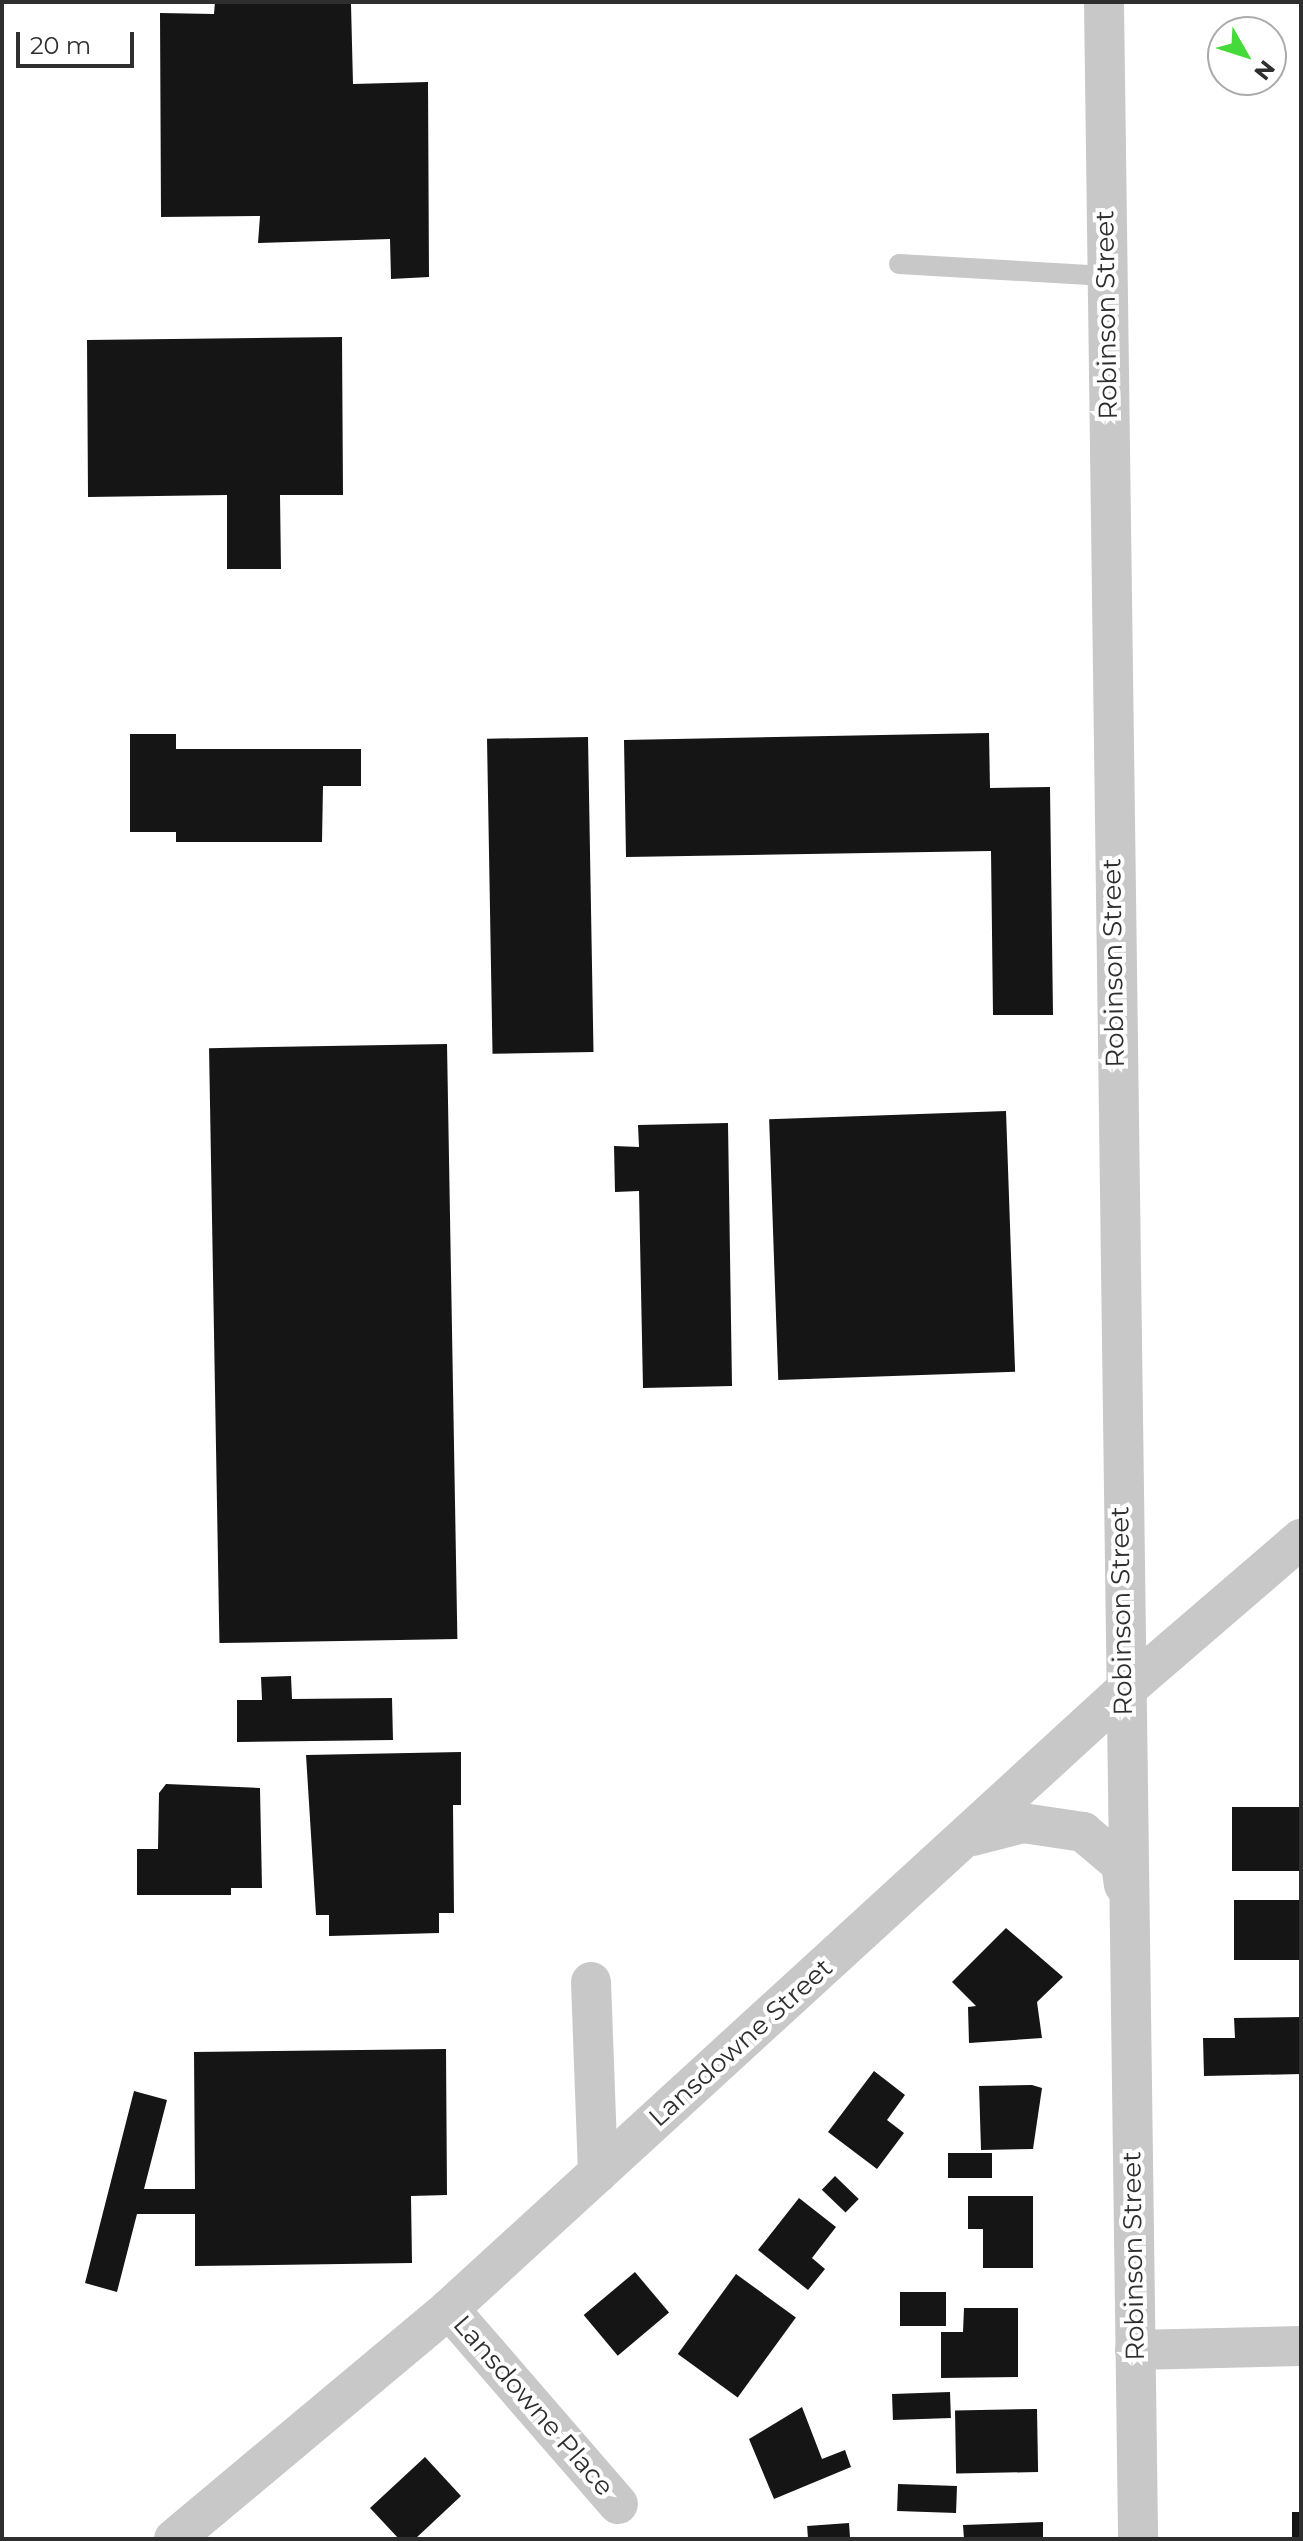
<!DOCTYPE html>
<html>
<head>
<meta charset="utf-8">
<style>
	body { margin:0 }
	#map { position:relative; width:1303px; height:2541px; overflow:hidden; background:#fff; font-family:Montserrat,sans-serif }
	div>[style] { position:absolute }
	.building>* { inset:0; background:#151515; transform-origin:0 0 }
	.lane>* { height:20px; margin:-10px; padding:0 10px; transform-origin:10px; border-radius:10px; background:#c8c8c8 }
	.street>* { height:40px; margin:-20px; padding:0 20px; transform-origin:20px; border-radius:20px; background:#c8c8c8 }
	span { translate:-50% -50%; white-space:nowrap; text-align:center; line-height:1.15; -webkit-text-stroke:8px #fff; paint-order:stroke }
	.street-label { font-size:26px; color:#2e2e2e }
	.frame { position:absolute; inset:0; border:4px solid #2e2e2e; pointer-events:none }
	.north { position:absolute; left:1207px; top:16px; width:80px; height:80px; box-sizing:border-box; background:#fff; border:2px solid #ababab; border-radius:50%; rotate:129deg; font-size:22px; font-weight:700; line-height:32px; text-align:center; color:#2e2e2e }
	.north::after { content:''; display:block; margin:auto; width:28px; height:36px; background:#44db3a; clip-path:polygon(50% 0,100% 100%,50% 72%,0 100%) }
	.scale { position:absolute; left:16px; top:32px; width:118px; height:36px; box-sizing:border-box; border:4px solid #2e2e2e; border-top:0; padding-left:10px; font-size:24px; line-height:28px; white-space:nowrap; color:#2e2e2e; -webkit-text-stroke:6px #fff; paint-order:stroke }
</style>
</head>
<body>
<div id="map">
	<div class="building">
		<div style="clip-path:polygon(215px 2px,351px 4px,353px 84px,428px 82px,429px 277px,391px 279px,390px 239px,258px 243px,260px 216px,161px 217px,160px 13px,214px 14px)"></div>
		<div style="clip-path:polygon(342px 337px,343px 495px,280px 495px,281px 569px,227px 569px,227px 495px,88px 497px,87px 340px)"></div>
		<div style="clip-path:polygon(989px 733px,990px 788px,1050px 787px,1053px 1015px,993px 1015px,991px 851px,626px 857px,624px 740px)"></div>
		<div style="clip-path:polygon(130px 734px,176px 734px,176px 749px,361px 749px,361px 786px,323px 786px,322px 842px,176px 842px,176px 832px,130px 832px)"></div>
		<div style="left:588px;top:737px;width:315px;height:101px;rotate:89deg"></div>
		<div style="left:447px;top:1044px;width:595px;height:238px;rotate:89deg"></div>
		<div style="left:1006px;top:1111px;width:261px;height:237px;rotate:88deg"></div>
		<div style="clip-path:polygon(728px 1123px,732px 1386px,643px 1388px,639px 1191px,615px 1192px,614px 1146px,639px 1147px,638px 1125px)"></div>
		<div style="clip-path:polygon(291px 1676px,292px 1699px,392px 1698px,393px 1740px,237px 1742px,237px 1700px,262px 1700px,261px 1677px)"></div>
		<div style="clip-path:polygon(461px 1752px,461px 1805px,453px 1805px,454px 1913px,439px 1913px,439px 1933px,329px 1936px,329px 1915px,316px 1915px,306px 1755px)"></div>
		<div style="clip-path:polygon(166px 1784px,260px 1788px,262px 1888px,231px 1888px,231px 1895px,137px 1895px,137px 1849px,158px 1849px,159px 1793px)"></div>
		<div style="left:1301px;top:1807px;width:64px;height:69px;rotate:90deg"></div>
		<div style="left:1301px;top:1900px;width:60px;height:67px;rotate:90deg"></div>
		<div style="clip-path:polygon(1006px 1928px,1063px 1977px,1037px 2002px,1042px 2038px,969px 2043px,968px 2007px,976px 2006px,952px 1982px)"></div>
		<div style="clip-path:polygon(1301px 2017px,1301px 2074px,1204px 2076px,1203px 2038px,1235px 2038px,1234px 2018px)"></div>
		<div style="clip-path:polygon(446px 2049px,447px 2195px,411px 2196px,412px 2263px,195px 2266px,195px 2214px,137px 2214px,117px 2292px,85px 2283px,134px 2091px,167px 2100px,144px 2189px,195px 2189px,194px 2052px)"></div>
		<div style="clip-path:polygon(874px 2071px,905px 2095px,887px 2120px,904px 2133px,877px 2169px,828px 2132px)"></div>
		<div style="clip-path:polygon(1032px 2085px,1042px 2088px,1033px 2149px,981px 2150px,979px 2086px)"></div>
		<div style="left:948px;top:2153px;width:44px;height:25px"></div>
		<div style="left:835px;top:2176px;width:33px;height:19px;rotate:44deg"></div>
		<div style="clip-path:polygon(968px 2196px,1033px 2196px,1033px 2268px,983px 2268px,983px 2229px,968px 2229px)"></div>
		<div style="clip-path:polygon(799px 2198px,836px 2227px,812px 2258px,825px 2269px,808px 2290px,758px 2250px)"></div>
		<div style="left:635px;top:2272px;width:53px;height:67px;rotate:50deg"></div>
		<div style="left:736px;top:2274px;width:74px;height:99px;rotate:36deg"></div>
		<div style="left:900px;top:2292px;width:46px;height:34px"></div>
		<div style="clip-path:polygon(964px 2308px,1018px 2308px,1018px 2377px,941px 2378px,941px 2332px,963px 2332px)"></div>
		<div style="left:950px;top:2392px;width:26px;height:58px;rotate:88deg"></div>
		<div style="clip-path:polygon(802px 2407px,822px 2459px,845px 2450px,851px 2467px,774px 2499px,749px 2439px)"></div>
		<div style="left:1037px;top:2409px;width:63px;height:82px;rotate:89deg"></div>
		<div style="clip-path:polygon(425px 2457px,461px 2496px,415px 2539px,399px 2539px,370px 2508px)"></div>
		<div style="left:957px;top:2486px;width:27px;height:59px;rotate:92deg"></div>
		<div style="left:1292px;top:2512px;width:9px;height:27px"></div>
		<div style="clip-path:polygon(1043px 2522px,1043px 2539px,964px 2539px,963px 2525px)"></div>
		<div style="left:849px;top:2523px;width:16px;height:42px;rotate:86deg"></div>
	</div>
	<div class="lane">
		<div style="left:899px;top:264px;width:207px;rotate:3.3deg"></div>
	</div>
	<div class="street">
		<div style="left:1104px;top:2px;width:2537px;rotate:89.23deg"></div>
		<div style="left:973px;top:1836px;width:52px;rotate:-14.6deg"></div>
		<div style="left:1023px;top:1823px;width:61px;rotate:8.5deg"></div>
		<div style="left:1083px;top:1832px;width:50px;rotate:40.1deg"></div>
		<div style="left:1121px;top:1864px;width:21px;rotate:82deg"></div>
		<div style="left:591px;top:1982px;width:191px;rotate:87.9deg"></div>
		<div style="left:449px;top:2309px;width:258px;rotate:49.1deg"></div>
		<div style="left:1135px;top:2350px;width:166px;rotate:-1.4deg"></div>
		<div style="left:174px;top:2539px;width:359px;rotate:-39.9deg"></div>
		<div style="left:449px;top:2309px;width:914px;rotate:-42.47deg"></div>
		<div style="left:1123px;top:1692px;width:235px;rotate:-40.7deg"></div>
	</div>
	<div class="street-label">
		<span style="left:1107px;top:315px;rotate:-91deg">Robinson Street</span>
		<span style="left:1114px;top:963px;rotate:-91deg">Robinson Street</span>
		<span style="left:1122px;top:1611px;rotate:-91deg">Robinson Street</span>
		<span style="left:741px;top:2043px;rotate:-42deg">Lansdowne Street</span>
		<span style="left:1134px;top:2256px;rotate:-91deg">Robinson Street</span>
		<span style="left:533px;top:2406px;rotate:49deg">Lansdowne Place</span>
	</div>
	<div class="frame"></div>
	<div class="north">N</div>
	<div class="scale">20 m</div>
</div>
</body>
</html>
